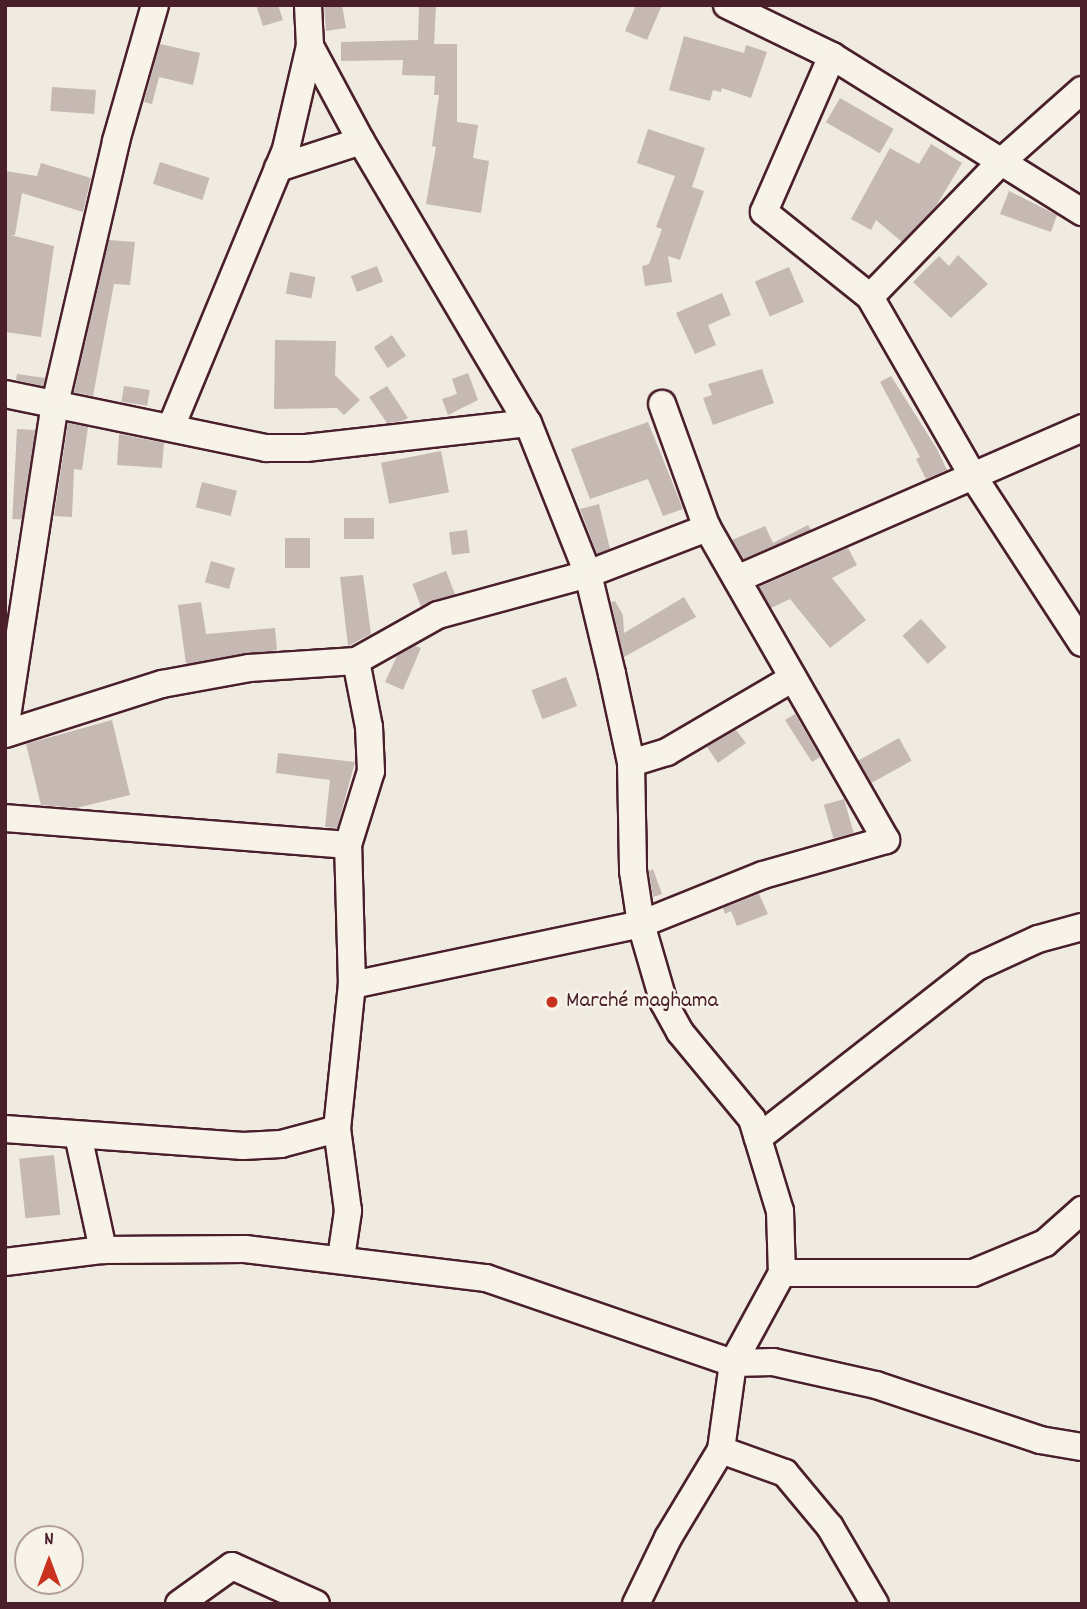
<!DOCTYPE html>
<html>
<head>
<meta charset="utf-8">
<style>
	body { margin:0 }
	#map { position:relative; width:1087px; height:1609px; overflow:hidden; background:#f0ebe0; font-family:Dekko,sans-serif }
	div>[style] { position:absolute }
	.building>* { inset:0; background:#c6b8b3; transform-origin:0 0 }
	.roads { filter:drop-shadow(2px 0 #4a1f2b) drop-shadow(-2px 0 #4a1f2b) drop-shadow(0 2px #4a1f2b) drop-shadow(0 -2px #4a1f2b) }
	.street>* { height:26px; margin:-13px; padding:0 13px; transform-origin:13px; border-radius:13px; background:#f7f3e8 }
	.dots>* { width:19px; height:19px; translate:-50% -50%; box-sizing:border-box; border:4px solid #f7f3e8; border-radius:50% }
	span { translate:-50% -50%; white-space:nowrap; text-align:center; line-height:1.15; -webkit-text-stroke:5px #f7f3e8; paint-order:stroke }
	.poi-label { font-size:23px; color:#4a1f2b }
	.left { translate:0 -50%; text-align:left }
	.frame { position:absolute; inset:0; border:7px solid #4a1f2b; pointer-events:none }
	.north { position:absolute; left:14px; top:1525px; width:70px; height:70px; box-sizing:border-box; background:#f7f3e8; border:2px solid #b29e9c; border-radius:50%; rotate:0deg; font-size:19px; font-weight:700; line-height:28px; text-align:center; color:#4a1f2b }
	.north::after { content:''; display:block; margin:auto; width:24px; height:32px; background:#c8321e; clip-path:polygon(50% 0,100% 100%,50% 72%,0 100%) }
</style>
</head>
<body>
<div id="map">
	<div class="building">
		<div style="clip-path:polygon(256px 5px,278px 5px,283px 20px,263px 26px)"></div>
		<div style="clip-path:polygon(324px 5px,342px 5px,346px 28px,326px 31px)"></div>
		<div style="clip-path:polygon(419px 5px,436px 5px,434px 44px,457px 44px,457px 122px,478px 125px,473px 158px,489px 161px,481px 213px,426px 204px,436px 147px,432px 146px,439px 95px,434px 95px,435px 76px,402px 75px,403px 60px,341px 61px,341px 42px,418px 40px)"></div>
		<div style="clip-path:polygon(636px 5px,662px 5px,647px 40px,625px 31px)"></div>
		<div style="clip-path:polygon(684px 36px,744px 53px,746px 45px,767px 52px,751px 98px,722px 88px,721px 92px,713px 90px,710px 101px,669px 90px)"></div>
		<div style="clip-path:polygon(160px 44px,200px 53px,193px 85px,159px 77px,152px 104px,144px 102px)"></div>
		<div style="left:52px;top:87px;width:44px;height:24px;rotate:4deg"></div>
		<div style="left:840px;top:98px;width:62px;height:28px;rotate:30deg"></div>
		<div style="clip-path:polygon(648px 129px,705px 148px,692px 187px,704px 191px,680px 260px,668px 256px,672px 282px,645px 286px,642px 266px,649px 264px,662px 229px,656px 227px,675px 176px,637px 163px)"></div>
		<div style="clip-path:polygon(931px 144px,962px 163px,936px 206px,902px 242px,876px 220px,871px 230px,851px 219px,890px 148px,919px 164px)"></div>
		<div style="left:160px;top:162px;width:52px;height:23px;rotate:18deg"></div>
		<div style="clip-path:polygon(41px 163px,91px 178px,83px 212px,22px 193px,15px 235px,11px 235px,54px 246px,41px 337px,5px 332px,5px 171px,37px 176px)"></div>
		<div style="clip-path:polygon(1009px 191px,1057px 215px,1051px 232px,1000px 214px)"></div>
		<div style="clip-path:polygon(109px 240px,135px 242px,130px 285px,114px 284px,93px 396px,74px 392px)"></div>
		<div style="clip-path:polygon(958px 255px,988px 284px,951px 318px,913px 282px,939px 256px,949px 266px)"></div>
		<div style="left:377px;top:266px;width:17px;height:28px;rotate:69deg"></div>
		<div style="left:789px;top:267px;width:38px;height:37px;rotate:67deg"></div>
		<div style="left:290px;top:272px;width:26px;height:22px;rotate:11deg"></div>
		<div style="clip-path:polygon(722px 293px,731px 315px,708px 325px,716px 345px,695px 354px,676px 313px)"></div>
		<div style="left:392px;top:335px;width:25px;height:22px;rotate:56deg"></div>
		<div style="clip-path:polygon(275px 340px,336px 341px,335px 375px,360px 400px,344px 415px,337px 408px,274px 409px)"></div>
		<div style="clip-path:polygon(762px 369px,774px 403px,713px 425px,703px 398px,712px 395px,708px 384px)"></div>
		<div style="clip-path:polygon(468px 373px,478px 400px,448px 415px,442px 399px,457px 394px,452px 379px)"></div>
		<div style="clip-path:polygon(17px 374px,45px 378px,43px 386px,16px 380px)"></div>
		<div style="clip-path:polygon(891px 376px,937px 449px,947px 470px,926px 479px,916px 459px,920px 457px,880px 382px)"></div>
		<div style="left:124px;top:386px;width:26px;height:16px;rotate:9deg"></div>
		<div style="clip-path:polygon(387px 386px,408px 418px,402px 421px,387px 423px,369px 397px)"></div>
		<div style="clip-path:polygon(648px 422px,683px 509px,663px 516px,648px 479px,590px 499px,571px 449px)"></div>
		<div style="clip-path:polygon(68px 423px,88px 427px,82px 470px,74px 469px,72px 517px,54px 516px)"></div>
		<div style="left:17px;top:429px;width:18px;height:90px;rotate:3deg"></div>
		<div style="clip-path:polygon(119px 434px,164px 443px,162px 468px,117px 465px)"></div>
		<div style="left:441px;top:451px;width:42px;height:61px;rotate:79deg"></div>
		<div style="left:202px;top:482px;width:36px;height:26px;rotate:14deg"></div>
		<div style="clip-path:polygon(599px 504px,610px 549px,597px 554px,580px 509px)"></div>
		<div style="left:374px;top:518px;width:21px;height:30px;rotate:90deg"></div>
		<div style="clip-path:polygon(808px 525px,811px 530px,743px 559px,732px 540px,765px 526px,773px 543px)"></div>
		<div style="left:467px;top:530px;width:23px;height:18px;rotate:83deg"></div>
		<div style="left:285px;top:538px;width:25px;height:30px"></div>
		<div style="clip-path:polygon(848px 548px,857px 565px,832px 578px,866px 620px,830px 648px,790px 599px,771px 608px,759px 587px)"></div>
		<div style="left:211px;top:561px;width:25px;height:22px;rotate:16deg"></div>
		<div style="left:446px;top:571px;width:25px;height:36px;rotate:69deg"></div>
		<div style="clip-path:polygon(363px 575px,371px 634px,348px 646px,340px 577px)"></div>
		<div style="clip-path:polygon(684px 597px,696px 617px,624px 657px,611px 602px,615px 601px,623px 615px,624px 633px)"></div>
		<div style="clip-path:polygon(201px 602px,206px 634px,275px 628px,277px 650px,186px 664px,178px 605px)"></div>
		<div style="left:921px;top:619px;width:38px;height:25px;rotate:48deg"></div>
		<div style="clip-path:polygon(415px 646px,421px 648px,403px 690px,385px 682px,397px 656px)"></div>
		<div style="left:566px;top:677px;width:31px;height:37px;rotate:69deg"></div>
		<div style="clip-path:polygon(795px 714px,820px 757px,812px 762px,785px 720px)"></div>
		<div style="clip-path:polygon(112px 720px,130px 795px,76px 808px,41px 805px,26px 744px)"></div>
		<div style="clip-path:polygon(736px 730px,746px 743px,718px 763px,707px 747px)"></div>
		<div style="left:899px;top:738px;width:26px;height:46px;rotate:61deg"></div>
		<div style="clip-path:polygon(278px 753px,355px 762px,337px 828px,325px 827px,330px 780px,276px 773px)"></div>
		<div style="left:844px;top:799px;width:35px;height:21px;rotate:74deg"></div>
		<div style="clip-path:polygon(653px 869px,662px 894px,653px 897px,649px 871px)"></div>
		<div style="clip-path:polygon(759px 894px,768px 914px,737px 926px,731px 911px,725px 914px,723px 908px)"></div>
		<div style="left:54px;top:1155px;width:60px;height:35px;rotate:84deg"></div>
	</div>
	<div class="roads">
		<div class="street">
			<div style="left:727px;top:5px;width:117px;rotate:25.9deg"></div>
			<div style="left:832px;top:56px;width:295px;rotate:32deg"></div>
			<div style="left:310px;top:46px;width:108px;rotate:61.8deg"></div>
			<div style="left:361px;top:141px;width:328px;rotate:59.4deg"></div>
			<div style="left:528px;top:423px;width:162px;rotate:68.3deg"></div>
			<div style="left:588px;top:574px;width:103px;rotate:76.5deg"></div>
			<div style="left:612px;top:674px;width:91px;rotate:77.9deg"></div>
			<div style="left:631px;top:763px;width:108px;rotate:88.9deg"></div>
			<div style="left:633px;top:871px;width:54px;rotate:81.4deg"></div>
			<div style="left:641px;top:924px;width:82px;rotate:73.8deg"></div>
			<div style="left:664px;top:1003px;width:33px;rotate:61deg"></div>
			<div style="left:680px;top:1032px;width:113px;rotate:50.4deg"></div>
			<div style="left:752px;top:1119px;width:96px;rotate:73.1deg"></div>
			<div style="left:780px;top:1211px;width:62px;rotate:88.2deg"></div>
			<div style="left:782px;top:1273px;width:102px;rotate:118.6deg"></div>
			<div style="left:733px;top:1363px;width:88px;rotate:97.9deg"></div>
			<div style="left:721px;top:1450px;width:103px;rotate:121.1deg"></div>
			<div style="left:668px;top:1538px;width:73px;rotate:115.9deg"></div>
			<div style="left:832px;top:56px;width:170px;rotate:113.6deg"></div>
			<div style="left:764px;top:212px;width:136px;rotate:38.7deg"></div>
			<div style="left:870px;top:297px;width:207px;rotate:60.1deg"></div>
			<div style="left:973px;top:476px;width:199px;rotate:56.9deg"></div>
			<div style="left:278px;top:168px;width:87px;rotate:-18deg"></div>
			<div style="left:870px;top:297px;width:190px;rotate:-45.9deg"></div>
			<div style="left:1002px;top:161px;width:107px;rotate:-41.6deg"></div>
			<div style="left:5px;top:394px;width:267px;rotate:11.7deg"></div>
			<div style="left:266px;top:448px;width:40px"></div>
			<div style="left:306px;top:448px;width:223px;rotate:-6.4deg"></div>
			<div style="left:171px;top:427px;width:301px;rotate:-67.5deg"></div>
			<div style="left:286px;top:149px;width:106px;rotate:-76.9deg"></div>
			<div style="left:310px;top:46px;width:41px;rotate:-92.8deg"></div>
			<div style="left:737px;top:579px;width:377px;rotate:-23.6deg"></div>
			<div style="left:5px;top:730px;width:330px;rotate:-81.3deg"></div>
			<div style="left:55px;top:404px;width:270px;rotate:-76.9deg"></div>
			<div style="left:116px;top:141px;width:141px;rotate:-74deg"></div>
			<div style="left:5px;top:734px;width:165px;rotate:-17.7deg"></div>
			<div style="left:162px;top:684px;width:88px;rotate:-10.4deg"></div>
			<div style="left:249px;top:668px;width:107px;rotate:-3.7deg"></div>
			<div style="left:356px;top:661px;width:94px;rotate:-29.3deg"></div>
			<div style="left:438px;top:615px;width:156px;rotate:-15.3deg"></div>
			<div style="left:588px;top:574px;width:128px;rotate:-21.1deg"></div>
			<div style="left:631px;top:763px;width:38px;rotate:-17deg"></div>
			<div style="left:667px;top:752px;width:146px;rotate:-30.4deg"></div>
			<div style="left:5px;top:818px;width:344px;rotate:4.5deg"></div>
			<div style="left:352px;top:985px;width:295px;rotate:-11.9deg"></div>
			<div style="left:641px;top:924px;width:131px;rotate:-21.9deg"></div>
			<div style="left:763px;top:875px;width:128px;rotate:-15.9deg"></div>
			<div style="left:886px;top:840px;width:360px;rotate:-119.8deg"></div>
			<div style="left:707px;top:528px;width:132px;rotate:-109.9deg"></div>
			<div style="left:5px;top:1129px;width:239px;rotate:4.1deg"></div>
			<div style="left:243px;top:1146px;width:38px;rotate:-3deg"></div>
			<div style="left:281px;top:1144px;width:58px;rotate:-15deg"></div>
			<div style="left:78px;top:1135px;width:118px;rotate:77.7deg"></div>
			<div style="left:758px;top:1138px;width:278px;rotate:-38deg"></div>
			<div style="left:977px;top:967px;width:67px;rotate:-24.7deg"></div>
			<div style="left:1038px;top:939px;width:46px;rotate:-15.3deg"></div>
			<div style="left:341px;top:1258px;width:48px;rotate:-81.5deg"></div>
			<div style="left:348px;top:1211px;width:83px;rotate:-97.6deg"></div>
			<div style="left:337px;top:1129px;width:145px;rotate:-84.1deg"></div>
			<div style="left:352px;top:985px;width:140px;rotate:-91.6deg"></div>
			<div style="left:348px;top:845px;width:77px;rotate:-72.7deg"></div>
			<div style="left:371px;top:771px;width:44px;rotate:-92.6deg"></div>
			<div style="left:369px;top:727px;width:67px;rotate:-101.1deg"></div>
			<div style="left:5px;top:1262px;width:99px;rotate:-7deg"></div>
			<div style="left:103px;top:1250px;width:142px;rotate:-0.4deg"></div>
			<div style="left:245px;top:1249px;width:243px;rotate:6.9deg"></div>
			<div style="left:486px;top:1278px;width:261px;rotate:19deg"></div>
			<div style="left:733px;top:1363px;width:40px;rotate:-1.4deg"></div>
			<div style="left:773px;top:1362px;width:106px;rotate:12.6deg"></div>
			<div style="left:876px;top:1385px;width:173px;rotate:18.5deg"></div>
			<div style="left:1040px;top:1440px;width:43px;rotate:9.5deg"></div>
			<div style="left:782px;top:1273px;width:191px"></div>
			<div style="left:973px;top:1273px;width:78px;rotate:-22.6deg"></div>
			<div style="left:1045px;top:1243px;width:50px;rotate:-41.7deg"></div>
			<div style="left:721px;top:1450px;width:68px;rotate:19.8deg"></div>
			<div style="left:785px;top:1473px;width:70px;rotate:50.2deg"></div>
			<div style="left:830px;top:1527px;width:89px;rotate:59.7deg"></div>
			<div style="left:179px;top:1604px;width:65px;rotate:-35.6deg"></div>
			<div style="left:232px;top:1566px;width:92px;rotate:24.3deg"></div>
		</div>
	</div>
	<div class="dots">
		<div style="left:552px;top:1002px;background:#c8321e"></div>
	</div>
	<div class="poi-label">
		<span class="left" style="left:566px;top:1002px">Marché maghama</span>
	</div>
	<div class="frame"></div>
	<div class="north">N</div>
</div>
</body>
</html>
